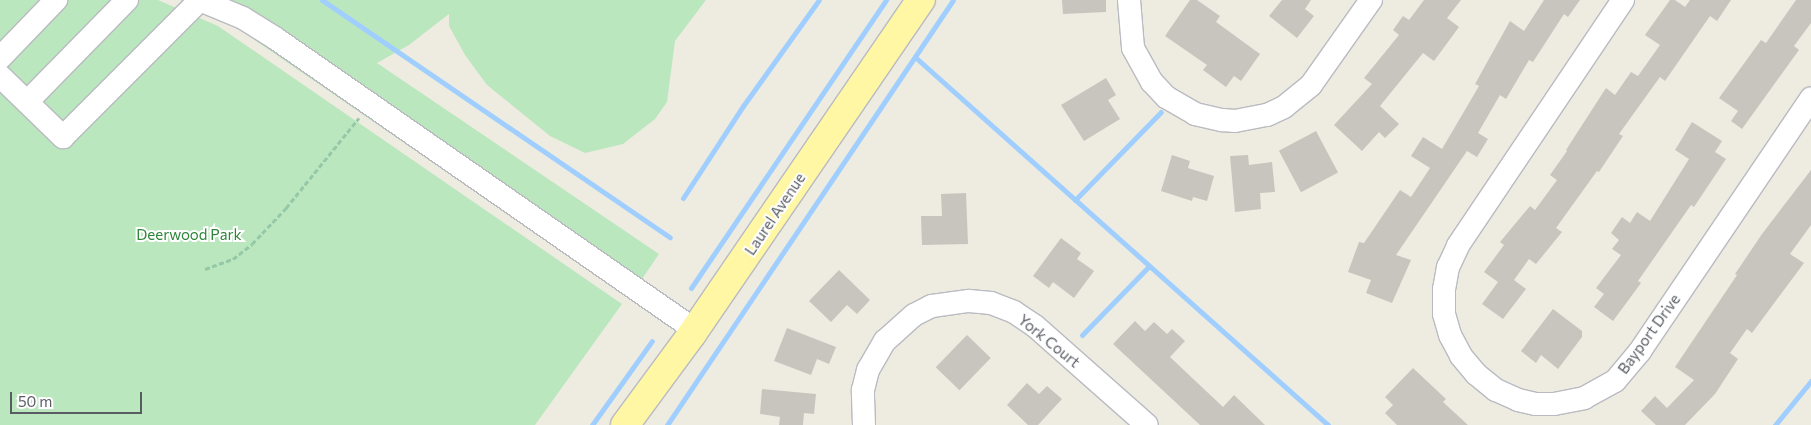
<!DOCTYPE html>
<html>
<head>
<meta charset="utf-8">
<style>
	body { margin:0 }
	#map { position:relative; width:1811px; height:425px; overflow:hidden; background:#eeece1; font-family:Commissioner,sans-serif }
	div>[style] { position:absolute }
	.green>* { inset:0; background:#bbe7be }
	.stream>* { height:5px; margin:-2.5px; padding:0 2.5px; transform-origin:2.5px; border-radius:2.5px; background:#9fceff }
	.building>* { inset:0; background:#c8c5be; transform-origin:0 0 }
	.path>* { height:3px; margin-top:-1.5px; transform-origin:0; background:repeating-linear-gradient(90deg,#94c8a7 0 5px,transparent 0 7.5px) }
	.roads { filter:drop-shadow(1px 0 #b9bbc1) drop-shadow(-1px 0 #b9bbc1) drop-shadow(0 1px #b9bbc1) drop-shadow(0 -1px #b9bbc1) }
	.minor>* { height:22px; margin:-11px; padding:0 11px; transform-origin:11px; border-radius:11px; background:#fff }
	.major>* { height:28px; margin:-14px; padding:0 14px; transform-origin:14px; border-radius:14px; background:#fff7a4 }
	span { translate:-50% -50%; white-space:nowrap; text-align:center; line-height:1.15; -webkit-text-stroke:4px #fff; paint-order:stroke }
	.street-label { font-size:15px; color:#595d63 }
	.park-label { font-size:15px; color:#2f8539 }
	.scale { position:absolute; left:10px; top:392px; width:132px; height:22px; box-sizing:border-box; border:2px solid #595d63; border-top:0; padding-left:6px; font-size:15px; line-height:18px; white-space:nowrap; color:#595d63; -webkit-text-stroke:4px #fff; paint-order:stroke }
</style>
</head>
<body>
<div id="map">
	<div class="green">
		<div style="clip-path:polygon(0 0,158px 0,218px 26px,622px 304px,535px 425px,0 425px)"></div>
		<div style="clip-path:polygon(180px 0,706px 0,675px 41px,667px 102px,655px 119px,623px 144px,585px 153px,550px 136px,487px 85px,465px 55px,449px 26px,449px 14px,409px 45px,377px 63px,659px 254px,629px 298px,223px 18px)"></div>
	</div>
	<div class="stream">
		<div style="left:322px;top:0;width:421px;rotate:34.3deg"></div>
		<div style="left:915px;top:57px;width:553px;rotate:41.7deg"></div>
		<div style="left:683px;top:198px;width:110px;rotate:-56.9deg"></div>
		<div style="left:743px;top:106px;width:130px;rotate:-54.4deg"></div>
		<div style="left:1075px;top:200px;width:123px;rotate:-45.7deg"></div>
		<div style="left:691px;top:288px;width:348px;rotate:-55.9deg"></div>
		<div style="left:1082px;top:335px;width:96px;rotate:-45.8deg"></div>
		<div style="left:592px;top:425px;width:103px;rotate:-54.5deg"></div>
		<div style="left:667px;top:425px;width:512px;rotate:-56.06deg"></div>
		<div style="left:1775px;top:425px;width:57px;rotate:-50.7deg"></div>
	</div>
	<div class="building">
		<div style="clip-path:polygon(1062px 0,1106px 0,1106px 12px,1063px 14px)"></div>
		<div style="clip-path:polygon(1190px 0,1197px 0,1220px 16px,1216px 22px,1260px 54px,1241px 81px,1234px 76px,1226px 87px,1203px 70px,1207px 65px,1165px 36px)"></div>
		<div style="clip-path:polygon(1282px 0,1311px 0,1305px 9px,1314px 16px,1297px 38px,1269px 16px)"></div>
		<div style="clip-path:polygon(1424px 0,1461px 0,1447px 18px,1459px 27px,1434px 61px,1423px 53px,1380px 106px,1399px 124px,1385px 138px,1379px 132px,1362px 151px,1334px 125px,1372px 84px,1364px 78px,1399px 35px,1393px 30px,1403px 16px,1409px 20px)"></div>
		<div style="clip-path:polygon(1544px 0,1580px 0,1568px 17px,1564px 14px,1533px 62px,1529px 60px,1506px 99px,1500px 95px,1478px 133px,1488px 139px,1477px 157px,1467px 151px,1396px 255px,1411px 260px,1392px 303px,1366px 293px,1371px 280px,1348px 272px,1359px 242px,1364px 243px,1400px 190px,1411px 197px,1430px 168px,1411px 156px,1423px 137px,1442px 149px,1479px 86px,1475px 84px,1510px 21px,1524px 31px)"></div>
		<div style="clip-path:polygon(1670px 0,1675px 0,1685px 7px,1690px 0,1731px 0,1717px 21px,1710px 16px,1665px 81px,1660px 77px,1619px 134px,1623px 136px,1599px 172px,1597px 171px,1556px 228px,1562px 232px,1536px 264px,1529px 259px,1514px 280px,1526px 289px,1503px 319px,1482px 304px,1498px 282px,1484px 272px,1504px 245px,1500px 242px,1530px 206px,1535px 210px,1557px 180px,1550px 175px,1567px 151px,1566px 150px,1606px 88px,1615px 95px,1631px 72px,1638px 76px,1660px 45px,1645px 35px)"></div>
		<div style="clip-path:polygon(1796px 0,1811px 0,1811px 23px,1794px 46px,1799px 50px,1742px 129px,1731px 121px,1738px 111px,1719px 98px,1761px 40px,1766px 43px)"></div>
		<div style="clip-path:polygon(1106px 78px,1116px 95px,1108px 100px,1120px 119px,1084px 141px,1061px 105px)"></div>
		<div style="clip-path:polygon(1692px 122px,1722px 141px,1715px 152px,1726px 159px,1694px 207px,1691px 205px,1638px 281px,1641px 283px,1613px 321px,1594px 307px,1604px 294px,1596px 288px,1621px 255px,1612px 249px,1619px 240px,1611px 233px,1622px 217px,1630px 223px,1637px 212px,1650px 221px,1689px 159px,1675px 150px)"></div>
		<div style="left:1316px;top:131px;width:47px;height:42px;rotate:62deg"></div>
		<div style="clip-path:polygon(1172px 155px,1190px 161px,1188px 168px,1214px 176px,1207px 201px,1193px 197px,1192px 201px,1161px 191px)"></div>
		<div style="clip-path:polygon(1248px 155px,1249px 165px,1272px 162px,1275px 192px,1260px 193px,1261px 209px,1235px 212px,1230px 156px)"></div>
		<div style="clip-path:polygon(1811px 170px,1811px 225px,1790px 254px,1804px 263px,1752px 333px,1747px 329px,1730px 353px,1738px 359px,1715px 394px,1685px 425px,1656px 425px,1641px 411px,1655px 396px,1667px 408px,1694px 380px,1675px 367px,1737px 275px,1735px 274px,1762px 234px)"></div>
		<div style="clip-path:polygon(966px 193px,968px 244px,922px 245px,921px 216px,942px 216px,941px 194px)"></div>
		<div style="clip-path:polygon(1061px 238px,1081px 253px,1077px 259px,1094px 271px,1074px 298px,1053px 282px,1049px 288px,1033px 276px)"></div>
		<div style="clip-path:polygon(839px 270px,870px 300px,857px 314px,847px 305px,831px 322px,809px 301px)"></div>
		<div style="clip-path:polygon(1553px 309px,1582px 331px,1582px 337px,1558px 369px,1541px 355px,1536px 363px,1521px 351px)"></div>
		<div style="clip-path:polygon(1135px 321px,1145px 331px,1154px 322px,1167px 334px,1172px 329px,1185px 341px,1170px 357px,1223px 407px,1234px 395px,1265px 425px,1200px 425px,1113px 344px)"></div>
		<div style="clip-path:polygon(787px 328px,836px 347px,829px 364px,817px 359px,811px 375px,774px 361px)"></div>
		<div style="left:967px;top:335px;width:33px;height:45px;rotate:44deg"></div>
		<div style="clip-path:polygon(1413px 368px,1446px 399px,1443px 402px,1468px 425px,1397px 425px,1385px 413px,1393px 405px,1385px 397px)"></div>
		<div style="clip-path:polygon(1027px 383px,1039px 394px,1047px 386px,1062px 399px,1038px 425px,1028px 425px,1007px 405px)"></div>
		<div style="clip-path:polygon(762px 389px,816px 394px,814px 414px,804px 413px,803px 425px,779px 425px,780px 417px,760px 414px)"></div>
	</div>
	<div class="path">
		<div style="left:205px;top:269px;width:30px;rotate:-20deg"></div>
		<div style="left:233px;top:259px;width:24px;rotate:-38deg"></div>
		<div style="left:252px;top:244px;width:50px;rotate:-46.6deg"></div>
		<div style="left:286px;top:208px;width:116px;rotate:-51deg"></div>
	</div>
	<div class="roads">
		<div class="minor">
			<div style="left:200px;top:0;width:47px;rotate:22.7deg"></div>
			<div style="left:243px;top:18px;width:38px;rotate:32deg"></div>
			<div style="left:275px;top:38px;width:512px;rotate:34.81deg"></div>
			<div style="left:1129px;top:0;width:48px;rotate:85.2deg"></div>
			<div style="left:1133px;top:48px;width:39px;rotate:61deg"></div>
			<div style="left:1152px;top:82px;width:21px;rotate:47deg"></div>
			<div style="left:1166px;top:97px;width:34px;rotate:30deg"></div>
			<div style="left:1195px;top:114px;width:28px;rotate:13deg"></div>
			<div style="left:1222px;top:120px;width:13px;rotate:4deg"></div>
			<div style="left:1235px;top:121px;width:33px;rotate:-11deg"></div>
			<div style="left:1267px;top:115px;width:19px;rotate:-25deg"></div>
			<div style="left:1284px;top:107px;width:35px;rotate:-39deg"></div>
			<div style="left:1311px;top:85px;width:104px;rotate:-54.8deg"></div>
			<div style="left:1623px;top:0;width:296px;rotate:123.9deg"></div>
			<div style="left:1458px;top:246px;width:23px;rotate:115deg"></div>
			<div style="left:1448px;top:267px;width:22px;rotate:100deg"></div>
			<div style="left:1444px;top:289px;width:25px;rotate:90deg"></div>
			<div style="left:1444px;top:314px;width:22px;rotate:74deg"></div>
			<div style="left:1450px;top:335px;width:24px;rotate:62deg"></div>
			<div style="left:1461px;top:356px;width:23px;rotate:50deg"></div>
			<div style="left:1476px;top:374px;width:26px;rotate:39deg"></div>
			<div style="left:1496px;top:390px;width:24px;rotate:24deg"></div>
			<div style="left:1518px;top:400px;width:18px;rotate:13deg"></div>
			<div style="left:1536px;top:404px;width:18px"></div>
			<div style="left:1554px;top:404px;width:31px;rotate:-11deg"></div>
			<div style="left:1584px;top:398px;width:35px;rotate:-29deg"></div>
			<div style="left:1615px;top:381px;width:39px;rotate:-50deg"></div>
			<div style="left:1640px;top:351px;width:305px;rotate:-55.9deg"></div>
			<div style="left:0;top:58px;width:81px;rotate:-46deg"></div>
			<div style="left:0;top:76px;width:88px;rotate:44.1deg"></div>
			<div style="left:63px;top:137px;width:194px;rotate:-45deg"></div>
			<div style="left:27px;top:102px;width:143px;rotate:-45.6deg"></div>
			<div style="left:864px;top:425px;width:35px;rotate:-92deg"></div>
			<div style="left:863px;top:390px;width:21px;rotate:-76deg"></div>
			<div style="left:868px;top:370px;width:34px;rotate:-60deg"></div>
			<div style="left:885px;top:341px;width:39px;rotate:-42deg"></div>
			<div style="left:914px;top:315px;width:20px;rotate:-27deg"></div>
			<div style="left:932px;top:306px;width:37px;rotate:-8deg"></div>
			<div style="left:969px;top:301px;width:22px;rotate:5deg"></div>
			<div style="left:991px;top:303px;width:25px;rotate:21deg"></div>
			<div style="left:1014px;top:312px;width:25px;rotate:34deg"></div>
			<div style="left:1035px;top:326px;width:149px;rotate:41.5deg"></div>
		</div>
		<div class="major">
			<div style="left:625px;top:425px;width:113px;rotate:-53.6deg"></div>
			<div style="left:692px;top:334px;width:405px;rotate:-55.6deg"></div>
		</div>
	</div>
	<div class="street-label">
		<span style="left:775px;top:214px;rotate:-56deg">Laurel Avenue</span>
		<span style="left:1649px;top:334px;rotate:-54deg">Bayport Drive</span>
		<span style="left:1049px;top:341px;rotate:39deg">York Court</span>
	</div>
	<div class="park-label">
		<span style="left:189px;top:235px">Deerwood Park</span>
	</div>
	<div class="scale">50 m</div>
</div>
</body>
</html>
